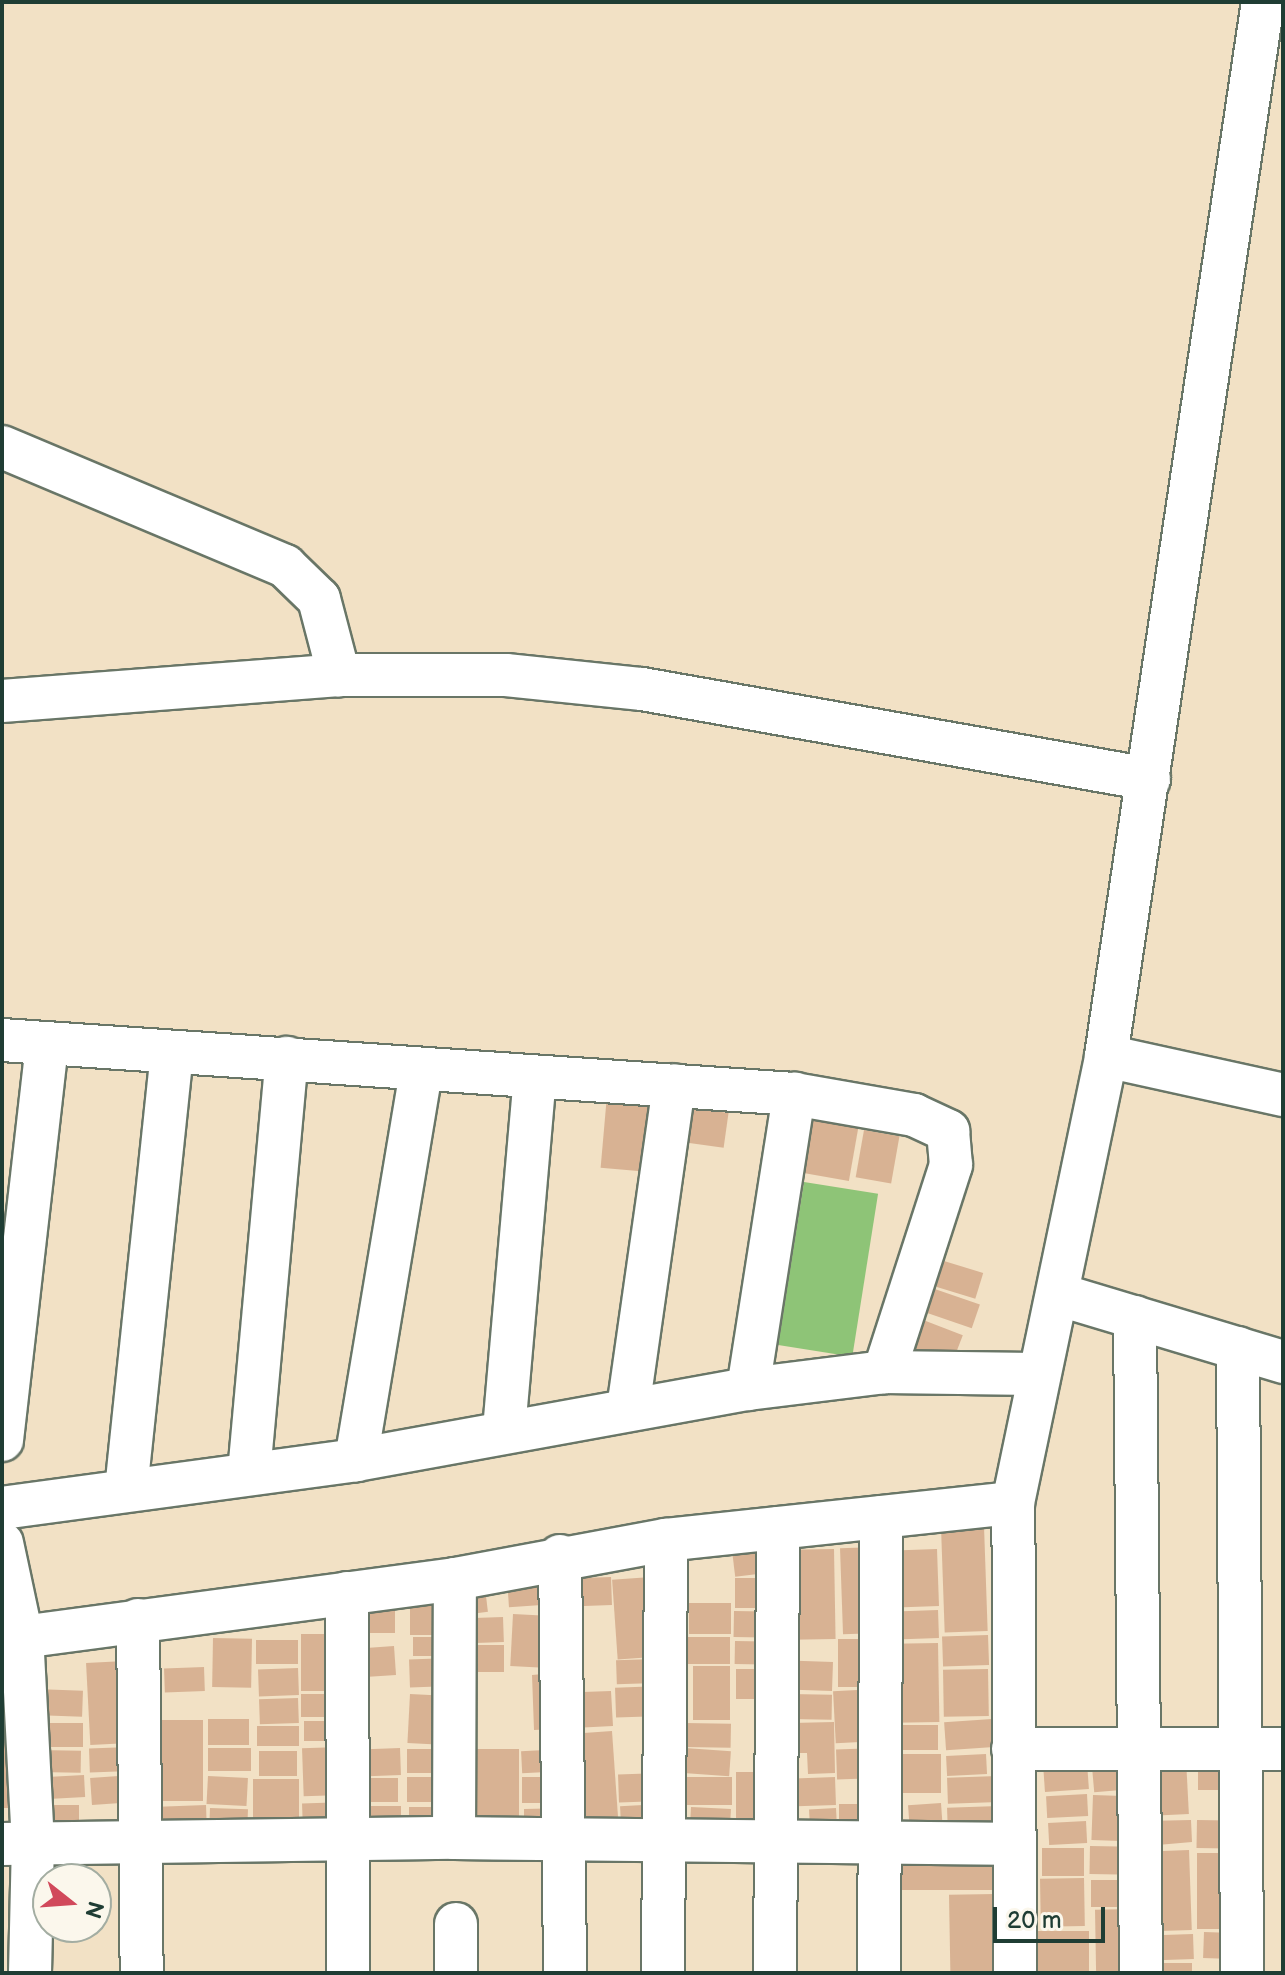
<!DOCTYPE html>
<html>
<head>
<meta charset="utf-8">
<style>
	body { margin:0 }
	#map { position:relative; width:1285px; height:1975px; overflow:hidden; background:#f2e1c5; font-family:"Balsamiq Sans",sans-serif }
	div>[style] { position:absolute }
	.green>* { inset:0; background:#8ec477; transform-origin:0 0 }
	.building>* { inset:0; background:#d8b293; transform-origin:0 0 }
	.roads { filter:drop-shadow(2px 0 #697667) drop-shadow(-2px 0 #697667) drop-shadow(0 2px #697667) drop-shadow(0 -2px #697667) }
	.street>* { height:42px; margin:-21px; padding:0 21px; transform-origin:21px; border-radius:21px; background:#fff }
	span { translate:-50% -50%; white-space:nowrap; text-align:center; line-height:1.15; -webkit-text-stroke:6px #fbf7ec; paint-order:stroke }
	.frame { position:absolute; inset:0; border:4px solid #1f3d34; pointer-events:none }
	.north { position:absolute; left:32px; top:1863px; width:80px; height:80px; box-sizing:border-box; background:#fbf7ec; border:2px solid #a3ada2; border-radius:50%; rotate:107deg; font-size:22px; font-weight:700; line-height:32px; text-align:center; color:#1f3d34 }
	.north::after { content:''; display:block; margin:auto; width:28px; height:36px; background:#d1495b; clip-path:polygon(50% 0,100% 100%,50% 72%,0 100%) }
	.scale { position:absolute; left:993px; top:1907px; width:112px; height:36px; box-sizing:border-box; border:4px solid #1f3d34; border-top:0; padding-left:10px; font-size:24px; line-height:28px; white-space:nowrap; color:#1f3d34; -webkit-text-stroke:6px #fbf7ec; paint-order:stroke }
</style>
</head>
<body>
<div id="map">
	<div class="green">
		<div style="left:804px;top:1182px;width:75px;height:165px;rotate:9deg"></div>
	</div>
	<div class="building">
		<div style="left:607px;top:1095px;width:52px;height:73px;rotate:5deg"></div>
		<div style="left:678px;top:1106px;width:51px;height:35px;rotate:8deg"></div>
		<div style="left:814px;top:1114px;width:46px;height:60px;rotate:10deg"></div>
		<div style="left:864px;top:1130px;width:36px;height:48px;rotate:10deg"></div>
		<div style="left:944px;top:1261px;width:41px;height:27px;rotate:17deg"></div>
		<div style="left:926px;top:1286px;width:57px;height:25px;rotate:19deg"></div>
		<div style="left:918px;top:1318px;width:48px;height:32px;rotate:21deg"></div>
		<div style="left:984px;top:1526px;width:105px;height:43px;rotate:88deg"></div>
		<div style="left:878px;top:1547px;width:86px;height:38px;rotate:88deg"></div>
		<div style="left:773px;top:1548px;width:24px;height:41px;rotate:83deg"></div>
		<div style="left:834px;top:1549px;width:90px;height:44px;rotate:89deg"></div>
		<div style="left:937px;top:1549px;width:57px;height:42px;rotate:88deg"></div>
		<div style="left:554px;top:1577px;width:27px;height:47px;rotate:86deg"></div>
		<div style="left:611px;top:1577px;width:28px;height:42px;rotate:88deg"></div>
		<div style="left:651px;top:1577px;width:80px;height:39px;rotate:86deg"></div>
		<div style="left:776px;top:1578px;width:30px;height:41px;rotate:90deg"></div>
		<div style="left:485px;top:1588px;width:24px;height:21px;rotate:83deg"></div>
		<div style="left:689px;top:1603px;width:42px;height:31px"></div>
		<div style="left:410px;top:1606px;width:42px;height:29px"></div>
		<div style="left:395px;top:1609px;width:24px;height:38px;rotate:90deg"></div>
		<div style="left:938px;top:1610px;width:28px;height:43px;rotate:88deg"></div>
		<div style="left:734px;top:1611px;width:44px;height:26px;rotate:1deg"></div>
		<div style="left:513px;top:1614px;width:43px;height:52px;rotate:3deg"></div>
		<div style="left:503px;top:1617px;width:25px;height:36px;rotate:88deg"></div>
		<div style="left:301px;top:1634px;width:43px;height:57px"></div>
		<div style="left:988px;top:1635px;width:30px;height:46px;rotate:88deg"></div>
		<div style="left:449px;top:1637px;width:19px;height:36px;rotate:90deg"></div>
		<div style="left:687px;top:1637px;width:43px;height:27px"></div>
		<div style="left:213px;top:1638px;width:39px;height:49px;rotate:1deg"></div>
		<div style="left:838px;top:1639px;width:41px;height:48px"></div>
		<div style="left:256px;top:1640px;width:42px;height:24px"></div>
		<div style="left:735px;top:1641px;width:42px;height:23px;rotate:1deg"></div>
		<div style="left:938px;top:1643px;width:79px;height:45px;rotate:89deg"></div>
		<div style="left:504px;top:1645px;width:27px;height:38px;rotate:90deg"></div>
		<div style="left:394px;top:1646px;width:29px;height:35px;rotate:86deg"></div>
		<div style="left:450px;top:1658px;width:28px;height:41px;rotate:88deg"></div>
		<div style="left:655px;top:1659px;width:24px;height:39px;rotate:88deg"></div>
		<div style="left:125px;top:1661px;width:82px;height:39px;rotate:87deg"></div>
		<div style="left:833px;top:1662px;width:29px;height:44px;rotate:92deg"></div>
		<div style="left:693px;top:1666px;width:37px;height:54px"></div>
		<div style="left:204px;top:1667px;width:24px;height:40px;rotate:88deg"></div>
		<div style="left:298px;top:1668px;width:27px;height:40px;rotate:88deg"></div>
		<div style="left:736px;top:1669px;width:40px;height:30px"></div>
		<div style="left:988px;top:1669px;width:47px;height:45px;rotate:89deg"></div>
		<div style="clip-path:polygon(554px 1673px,555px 1693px,611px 1691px,613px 1726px,534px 1730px,532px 1675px)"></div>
		<div style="left:662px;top:1686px;width:30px;height:47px;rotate:88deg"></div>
		<div style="left:35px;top:1689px;width:48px;height:26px;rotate:2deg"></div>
		<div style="left:877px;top:1689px;width:52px;height:44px;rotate:87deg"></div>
		<div style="left:344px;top:1694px;width:23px;height:43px;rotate:90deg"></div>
		<div style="left:410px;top:1694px;width:39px;height:49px;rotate:3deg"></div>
		<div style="left:790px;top:1694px;width:42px;height:25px;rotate:1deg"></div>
		<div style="left:298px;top:1698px;width:25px;height:39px;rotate:88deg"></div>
		<div style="left:208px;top:1719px;width:41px;height:26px"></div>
		<div style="left:992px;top:1719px;width:28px;height:48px;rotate:86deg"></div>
		<div style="left:162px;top:1720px;width:41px;height:81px"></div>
		<div style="left:345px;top:1721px;width:20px;height:41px;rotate:90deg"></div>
		<div style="clip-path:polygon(834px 1722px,835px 1773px,808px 1774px,807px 1753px,793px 1753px,792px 1723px)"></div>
		<div style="left:36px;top:1723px;width:47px;height:24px"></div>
		<div style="left:685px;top:1723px;width:46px;height:24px;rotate:1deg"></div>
		<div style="left:2px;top:1724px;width:14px;height:84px"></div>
		<div style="left:938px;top:1725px;width:25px;height:43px;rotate:90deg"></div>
		<div style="left:299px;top:1726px;width:20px;height:42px;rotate:90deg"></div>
		<div style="left:612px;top:1731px;width:100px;height:46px;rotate:86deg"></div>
		<div style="left:130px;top:1747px;width:24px;height:41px;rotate:88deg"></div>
		<div style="left:341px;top:1747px;width:48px;height:39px;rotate:88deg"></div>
		<div style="left:251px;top:1748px;width:23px;height:43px;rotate:90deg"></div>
		<div style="left:400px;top:1748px;width:27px;height:40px;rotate:88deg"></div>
		<div style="left:685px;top:1748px;width:46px;height:25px;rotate:4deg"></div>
		<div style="left:878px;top:1748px;width:30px;height:42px;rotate:88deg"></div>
		<div style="left:407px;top:1749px;width:46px;height:24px"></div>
		<div style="left:474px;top:1749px;width:45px;height:82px"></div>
		<div style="left:565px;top:1749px;width:22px;height:44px;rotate:87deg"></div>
		<div style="left:38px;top:1750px;width:43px;height:22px;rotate:1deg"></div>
		<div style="left:259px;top:1751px;width:38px;height:25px"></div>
		<div style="left:895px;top:1754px;width:46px;height:39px"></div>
		<div style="left:986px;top:1754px;width:20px;height:40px;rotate:87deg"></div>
		<div style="left:1186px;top:1759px;width:55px;height:42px;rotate:87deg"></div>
		<div style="left:1241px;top:1759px;width:31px;height:43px;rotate:90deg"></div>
		<div style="left:1087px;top:1762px;width:27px;height:44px;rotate:86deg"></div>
		<div style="left:1131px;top:1765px;width:24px;height:39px;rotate:85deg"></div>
		<div style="left:736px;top:1772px;width:36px;height:58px"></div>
		<div style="left:661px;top:1773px;width:28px;height:43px;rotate:88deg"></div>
		<div style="left:84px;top:1775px;width:22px;height:46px;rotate:87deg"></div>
		<div style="left:133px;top:1775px;width:27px;height:43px;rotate:86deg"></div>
		<div style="left:208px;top:1776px;width:40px;height:28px;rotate:3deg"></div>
		<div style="left:998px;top:1776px;width:26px;height:51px;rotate:88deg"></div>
		<div style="left:451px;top:1777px;width:25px;height:44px;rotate:90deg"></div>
		<div style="left:565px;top:1777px;width:26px;height:43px;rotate:90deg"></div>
		<div style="left:684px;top:1777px;width:48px;height:28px"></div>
		<div style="left:835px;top:1777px;width:28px;height:47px;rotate:88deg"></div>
		<div style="left:360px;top:1778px;width:38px;height:24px"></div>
		<div style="left:299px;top:1779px;width:54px;height:46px;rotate:90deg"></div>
		<div style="left:1087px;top:1794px;width:22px;height:41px;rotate:87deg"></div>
		<div style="left:1093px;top:1795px;width:37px;height:45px;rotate:2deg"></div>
		<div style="left:347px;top:1802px;width:29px;height:45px;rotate:88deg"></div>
		<div style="left:941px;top:1803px;width:28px;height:33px;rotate:86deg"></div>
		<div style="left:662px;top:1804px;width:22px;height:42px;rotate:87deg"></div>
		<div style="left:839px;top:1804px;width:38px;height:27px"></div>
		<div style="left:40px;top:1805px;width:39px;height:23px"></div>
		<div style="left:206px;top:1805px;width:25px;height:47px;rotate:88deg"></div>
		<div style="left:401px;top:1806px;width:27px;height:42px;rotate:90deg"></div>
		<div style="left:999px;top:1806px;width:26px;height:52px;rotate:88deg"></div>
		<div style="left:450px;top:1807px;width:23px;height:41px;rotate:90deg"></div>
		<div style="left:691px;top:1807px;width:40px;height:24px;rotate:3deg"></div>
		<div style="left:210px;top:1808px;width:38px;height:22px;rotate:2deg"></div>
		<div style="clip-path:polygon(567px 1808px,524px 1831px,524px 1809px)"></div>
		<div style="left:836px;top:1808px;width:22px;height:27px;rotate:87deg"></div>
		<div style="clip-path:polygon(1191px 1820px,1192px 1842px,1146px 1846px,1147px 1821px)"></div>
		<div style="left:1197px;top:1820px;width:47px;height:28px;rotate:1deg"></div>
		<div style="left:1086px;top:1821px;width:22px;height:38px;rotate:87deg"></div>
		<div style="left:1090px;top:1846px;width:43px;height:28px;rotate:1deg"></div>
		<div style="left:1042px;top:1848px;width:42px;height:28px"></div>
		<div style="left:1189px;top:1850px;width:80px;height:40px;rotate:88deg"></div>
		<div style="left:1197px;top:1853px;width:45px;height:76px"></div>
		<div style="left:999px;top:1860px;width:30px;height:98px;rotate:90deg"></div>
		<div style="left:1084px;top:1878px;width:48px;height:44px;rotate:89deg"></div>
		<div style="left:1133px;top:1880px;width:27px;height:42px;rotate:90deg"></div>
		<div style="left:995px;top:1894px;width:77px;height:46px;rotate:89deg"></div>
		<div style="left:1133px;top:1909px;width:64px;height:38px;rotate:89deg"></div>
		<div style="left:1038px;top:1931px;width:51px;height:42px"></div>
		<div style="left:1204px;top:1932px;width:37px;height:26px;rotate:2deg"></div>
		<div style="left:1193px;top:1934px;width:25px;height:44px;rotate:88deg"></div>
		<div style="left:1192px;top:1963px;width:10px;height:33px;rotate:90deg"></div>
	</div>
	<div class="roads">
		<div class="street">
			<div style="left:2px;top:447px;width:307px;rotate:22.8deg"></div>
			<div style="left:285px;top:566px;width:47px;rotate:44.1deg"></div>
			<div style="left:319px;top:599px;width:79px;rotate:75.3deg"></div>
			<div style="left:2px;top:701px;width:338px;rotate:-4.4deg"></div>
			<div style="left:339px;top:675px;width:167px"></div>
			<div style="left:506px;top:675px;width:137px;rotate:5.9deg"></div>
			<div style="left:642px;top:689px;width:515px;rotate:10.07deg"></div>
			<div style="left:2px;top:1040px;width:794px;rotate:3.9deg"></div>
			<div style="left:794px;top:1094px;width:122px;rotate:9.9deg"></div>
			<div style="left:914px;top:1115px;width:38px;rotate:25deg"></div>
			<div style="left:948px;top:1131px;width:34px;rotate:85deg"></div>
			<div style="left:951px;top:1165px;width:218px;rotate:107.9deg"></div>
			<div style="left:1106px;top:1056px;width:181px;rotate:12.4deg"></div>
			<div style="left:1060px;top:1295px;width:233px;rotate:16.7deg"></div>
			<div style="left:1135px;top:1317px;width:656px;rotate:89.48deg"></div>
			<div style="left:1238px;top:1348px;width:625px;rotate:89.63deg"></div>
			<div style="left:748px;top:1389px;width:299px;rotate:-81.1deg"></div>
			<div style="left:628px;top:1409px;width:327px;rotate:-81.9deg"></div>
			<div style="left:504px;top:1430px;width:354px;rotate:-85deg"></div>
			<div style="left:2px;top:1440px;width:399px;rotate:-83.5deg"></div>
			<div style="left:356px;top:1460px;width:393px;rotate:-80.5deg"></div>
			<div style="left:249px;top:1473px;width:417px;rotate:-84.8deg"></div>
			<div style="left:126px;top:1490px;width:438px;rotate:-84deg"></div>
			<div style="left:2px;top:1508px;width:357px;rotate:-7.7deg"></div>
			<div style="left:356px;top:1460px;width:398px;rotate:-10.3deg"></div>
			<div style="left:748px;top:1389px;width:137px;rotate:-7.1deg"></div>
			<div style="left:884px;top:1372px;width:151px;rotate:0.8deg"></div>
			<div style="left:2px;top:1543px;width:96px;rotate:78deg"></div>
			<div style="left:22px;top:1637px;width:20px;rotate:180deg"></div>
			<div style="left:560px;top:1556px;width:417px;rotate:89.3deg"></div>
			<div style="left:347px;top:1593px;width:380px;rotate:89.8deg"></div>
			<div style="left:138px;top:1620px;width:353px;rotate:89.4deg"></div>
			<div style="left:1013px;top:1749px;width:270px"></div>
			<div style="left:454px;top:1838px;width:259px;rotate:-89.8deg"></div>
			<div style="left:2px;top:1844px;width:452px;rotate:-0.8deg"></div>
			<div style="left:454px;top:1838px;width:559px;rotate:0.61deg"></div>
			<div style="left:30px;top:1973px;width:129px;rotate:-88.7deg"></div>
			<div style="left:33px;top:1844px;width:207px;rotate:-93deg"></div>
			<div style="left:22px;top:1637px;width:437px;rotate:-7.6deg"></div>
			<div style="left:455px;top:1579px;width:215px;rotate:-10.5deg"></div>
			<div style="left:666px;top:1540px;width:349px;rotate:-6.1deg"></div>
			<div style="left:456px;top:1973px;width:49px;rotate:-90deg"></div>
			<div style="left:663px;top:1973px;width:433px;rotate:-89.6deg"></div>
			<div style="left:775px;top:1973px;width:445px;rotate:-89.6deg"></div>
			<div style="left:879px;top:1973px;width:456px;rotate:-89.7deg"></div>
			<div style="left:1015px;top:1973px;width:470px;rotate:-90.2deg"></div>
			<div style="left:1013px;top:1503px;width:457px;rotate:-78.2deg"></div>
			<div style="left:1106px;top:1056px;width:1066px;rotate:-81.53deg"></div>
		</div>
	</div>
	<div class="frame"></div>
	<div class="north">N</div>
	<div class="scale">20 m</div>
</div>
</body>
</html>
